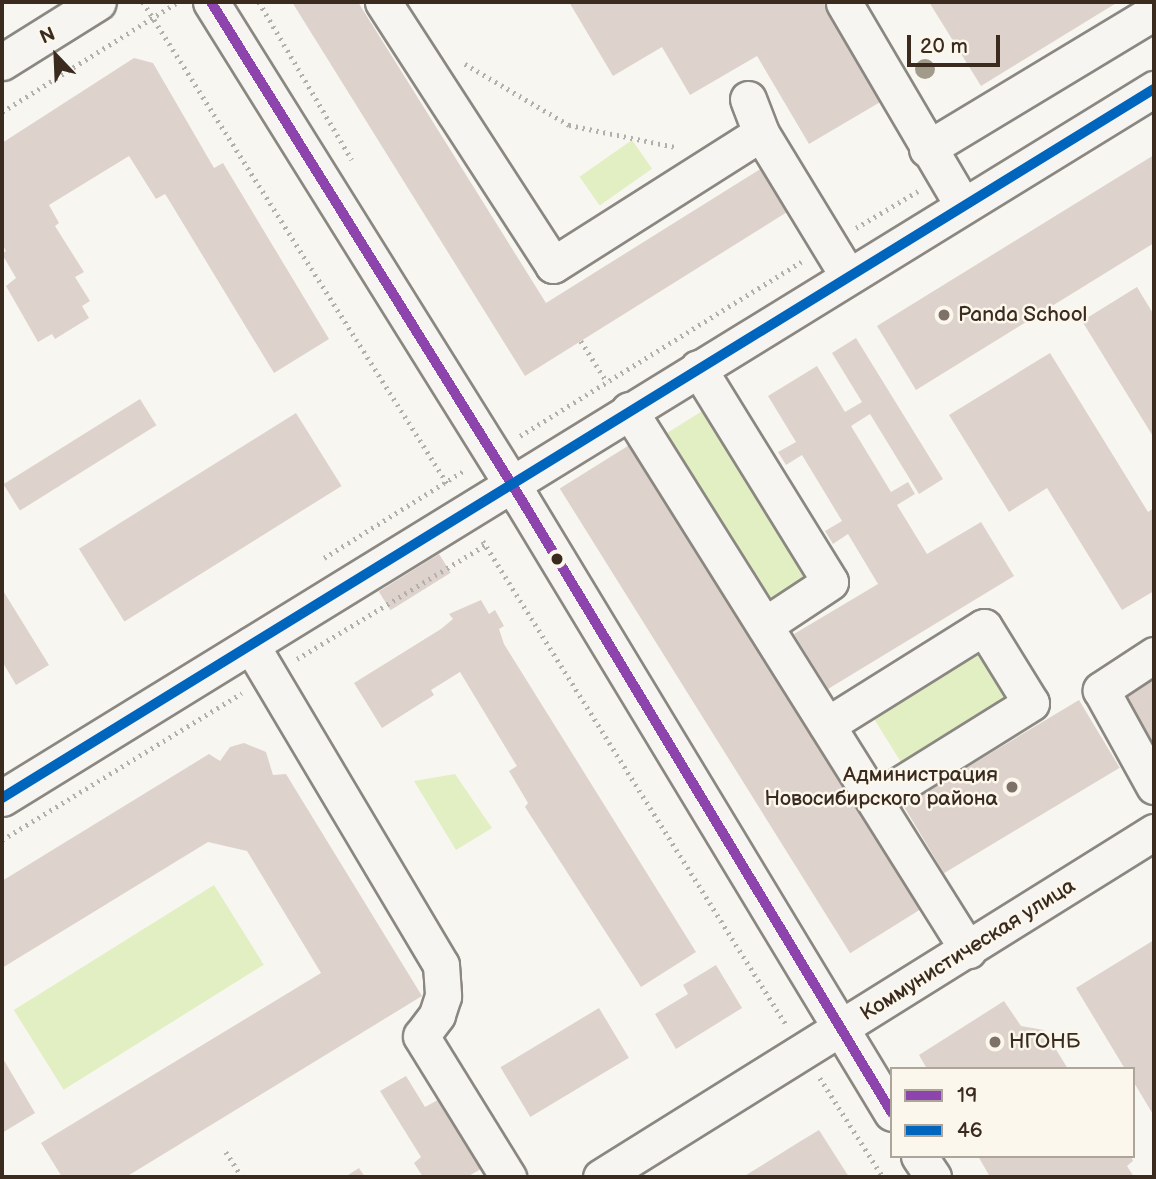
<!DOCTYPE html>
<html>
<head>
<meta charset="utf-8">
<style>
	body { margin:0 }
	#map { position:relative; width:1156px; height:1179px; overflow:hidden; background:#f8f6f0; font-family:"Balsamiq Sans",sans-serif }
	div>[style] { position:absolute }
	.green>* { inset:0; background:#e2efc3; transform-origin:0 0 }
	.building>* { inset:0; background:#ded2cc; transform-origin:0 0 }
	.path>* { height:4.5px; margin-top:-2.25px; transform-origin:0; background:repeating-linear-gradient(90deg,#b3b0ac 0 2px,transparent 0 7px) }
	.roads { filter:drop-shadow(2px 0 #8b8781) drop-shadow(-2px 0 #8b8781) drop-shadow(0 2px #8b8781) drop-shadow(0 -2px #8b8781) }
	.minor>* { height:35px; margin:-17.5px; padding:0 17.5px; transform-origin:17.5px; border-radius:17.5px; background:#f6f5f1 }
	.bus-1>* { height:10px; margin:-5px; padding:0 5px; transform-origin:5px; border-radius:5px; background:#8e44ad }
	.bus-2>* { height:10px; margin:-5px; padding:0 5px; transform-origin:5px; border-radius:5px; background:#0065bd }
	.trees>* { width:20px; height:20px; margin:-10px; border-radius:50%; background:#a19b8b }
	.dots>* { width:19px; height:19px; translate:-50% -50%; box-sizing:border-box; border:4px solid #fbf7ec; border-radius:50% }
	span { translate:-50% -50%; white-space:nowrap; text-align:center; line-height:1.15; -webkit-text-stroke:5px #fbf7ec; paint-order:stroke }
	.poi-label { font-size:21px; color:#3b2a1e }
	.left { translate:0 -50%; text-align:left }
	.right { translate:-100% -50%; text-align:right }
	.street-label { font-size:21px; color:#3b2a1e }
	.frame { position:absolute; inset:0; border:4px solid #3b2a1e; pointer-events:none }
	.legend { position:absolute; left:890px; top:1067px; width:245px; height:91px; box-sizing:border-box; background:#fbf7ec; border:2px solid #aea59a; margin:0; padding:9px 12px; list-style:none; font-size:21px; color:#3b2a1e }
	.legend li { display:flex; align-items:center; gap:14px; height:35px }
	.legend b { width:35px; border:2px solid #aea59a }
	.north { position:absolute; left:21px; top:21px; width:70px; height:70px; -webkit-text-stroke:5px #fbf7ec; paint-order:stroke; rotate:337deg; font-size:19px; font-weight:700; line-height:28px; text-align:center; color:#3b2a1e }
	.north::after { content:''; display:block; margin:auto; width:24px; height:32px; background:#3b2a1e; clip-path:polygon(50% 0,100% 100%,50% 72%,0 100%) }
	.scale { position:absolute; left:907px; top:35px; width:93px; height:32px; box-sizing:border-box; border:4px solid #3b2a1e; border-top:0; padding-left:9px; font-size:21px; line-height:24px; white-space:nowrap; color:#3b2a1e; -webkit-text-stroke:5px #fbf7ec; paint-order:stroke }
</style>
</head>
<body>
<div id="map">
	<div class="green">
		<div style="left:632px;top:140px;width:35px;height:64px;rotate:55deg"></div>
		<div style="left:707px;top:408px;width:201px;height:56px;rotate:58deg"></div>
		<div style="left:984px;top:627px;width:89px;height:142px;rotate:58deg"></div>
		<div style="clip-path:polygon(455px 774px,492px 828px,456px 850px,414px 781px)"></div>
		<div style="left:214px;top:885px;width:94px;height:236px;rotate:58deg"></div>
	</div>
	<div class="building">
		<div style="clip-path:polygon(292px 2px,358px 2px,546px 303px,765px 166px,792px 209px,525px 376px)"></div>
		<div style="clip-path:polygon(569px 2px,823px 2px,882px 101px,809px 144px,757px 56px,690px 95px,662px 47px,613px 76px)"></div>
		<div style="clip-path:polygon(929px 2px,1118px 2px,981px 86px)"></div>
		<div style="clip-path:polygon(134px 58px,153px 63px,214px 168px,223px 163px,329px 339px,274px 373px,167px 197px,165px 194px,156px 199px,129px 156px,49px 205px,59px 223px,55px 226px,84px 272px,75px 277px,90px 301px,82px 306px,89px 318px,55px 339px,52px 334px,38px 342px,6px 286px,16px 278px,2px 254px,6px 251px,2px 244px,2px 143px)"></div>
		<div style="clip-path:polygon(1154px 155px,1154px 243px,916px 390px,877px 326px)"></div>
		<div style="clip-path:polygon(1137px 287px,1154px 315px,1154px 438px,1082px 321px)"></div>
		<div style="clip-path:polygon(856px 338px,943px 479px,919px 494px,870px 414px,851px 426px,891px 492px,908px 482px,915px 494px,897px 505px,927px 554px,981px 522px,1014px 576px,828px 689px,794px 634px,878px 584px,848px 534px,833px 544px,825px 531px,842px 521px,802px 455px,786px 465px,778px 452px,796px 442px,768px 396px,817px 366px,845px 412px,862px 402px,832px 353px)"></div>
		<div style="clip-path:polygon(1050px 353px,1148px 512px,1154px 508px,1154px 591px,1122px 610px,1047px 488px,1009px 512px,949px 415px)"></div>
		<div style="left:140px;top:399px;width:31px;height:161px;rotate:58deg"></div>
		<div style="left:296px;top:413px;width:86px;height:256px;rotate:58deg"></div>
		<div style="left:631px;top:444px;width:548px;height:84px;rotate:58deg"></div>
		<div style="left:439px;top:554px;width:22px;height:71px;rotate:58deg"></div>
		<div style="clip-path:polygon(2px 589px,49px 665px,16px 685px,2px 661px)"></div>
		<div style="clip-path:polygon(481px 600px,489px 614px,495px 610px,504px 626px,499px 629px,504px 644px,696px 952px,641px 987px,525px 807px,528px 803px,509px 771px,517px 766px,515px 763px,460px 672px,431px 690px,434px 695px,382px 728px,354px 683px,441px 629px,453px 619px,449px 614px)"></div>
		<div style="clip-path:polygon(1154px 665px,1154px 753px,1115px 689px)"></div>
		<div style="left:1079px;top:700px;width:79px;height:205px;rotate:59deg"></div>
		<div style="clip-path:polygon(244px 743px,266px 752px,273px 775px,286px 774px,422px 996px,126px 1177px,62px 1177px,41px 1143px,321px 973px,247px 851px,208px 842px,2px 968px,2px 881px,209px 754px,220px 761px,230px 747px)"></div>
		<div style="clip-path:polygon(1154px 940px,1154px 1116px,1133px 1081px,1133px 1069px,1125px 1069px,1076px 988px)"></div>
		<div style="clip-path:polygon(716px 965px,742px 1008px,676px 1049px,655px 1014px,688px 994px,683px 985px)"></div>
		<div style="clip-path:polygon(1004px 1001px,1021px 1026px,1044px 1030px,1068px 1069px,927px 1069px,919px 1055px)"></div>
		<div style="left:599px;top:1008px;width:58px;height:115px;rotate:59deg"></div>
		<div style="clip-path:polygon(2px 1057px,35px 1113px,2px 1133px)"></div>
		<div style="clip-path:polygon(406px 1076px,425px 1107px,445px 1096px,488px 1165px,467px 1177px,423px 1177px,414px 1163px,421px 1157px,380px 1091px)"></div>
		<div style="clip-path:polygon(819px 1130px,849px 1177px,743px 1177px,796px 1144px)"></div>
		<div style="clip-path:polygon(978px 1156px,1131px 1156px,1133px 1161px,1127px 1166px,1134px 1177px,990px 1177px)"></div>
		<div style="clip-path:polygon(359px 1168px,365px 1177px,345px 1177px)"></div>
	</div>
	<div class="path">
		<div style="left:143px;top:2px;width:573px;rotate:57.7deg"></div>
		<div style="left:259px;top:2px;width:183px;rotate:59.5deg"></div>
		<div style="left:465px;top:64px;width:121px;rotate:30.4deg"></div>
		<div style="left:569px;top:125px;width:108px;rotate:11.7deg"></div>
		<div style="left:2px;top:112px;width:208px;rotate:-32deg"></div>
		<div style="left:856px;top:228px;width:72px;rotate:-30.8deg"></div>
		<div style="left:581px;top:341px;width:49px;rotate:57.6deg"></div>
		<div style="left:520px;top:436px;width:331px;rotate:-31.8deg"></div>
		<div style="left:483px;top:541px;width:572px;rotate:57.92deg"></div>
		<div style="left:324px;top:558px;width:166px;rotate:-32deg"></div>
		<div style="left:297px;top:659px;width:220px;rotate:-31.2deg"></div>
		<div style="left:2px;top:840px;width:281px;rotate:-31.5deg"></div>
		<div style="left:820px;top:1078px;width:117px;rotate:57.5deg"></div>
		<div style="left:226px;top:1152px;width:30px;rotate:57deg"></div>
	</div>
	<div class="roads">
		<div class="minor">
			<div style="left:211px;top:2px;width:586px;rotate:58.05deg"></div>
			<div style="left:521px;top:499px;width:717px;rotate:58.86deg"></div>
			<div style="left:383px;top:2px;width:313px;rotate:57.1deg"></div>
			<div style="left:553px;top:265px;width:246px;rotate:-32.4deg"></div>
			<div style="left:761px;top:133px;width:167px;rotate:58.7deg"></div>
			<div style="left:844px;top:3px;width:235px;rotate:59.6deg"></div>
			<div style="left:2px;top:62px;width:113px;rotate:-32deg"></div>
			<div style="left:748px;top:99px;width:36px;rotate:69deg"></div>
			<div style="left:927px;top:149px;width:265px;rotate:-31.1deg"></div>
			<div style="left:698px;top:368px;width:251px;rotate:58.3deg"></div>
			<div style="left:830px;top:582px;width:78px;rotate:146.5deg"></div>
			<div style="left:629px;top:410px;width:638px;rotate:57.88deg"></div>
			<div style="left:251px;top:645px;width:372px;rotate:59.3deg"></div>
			<div style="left:441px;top:965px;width:31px;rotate:86deg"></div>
			<div style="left:443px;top:996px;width:20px;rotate:108deg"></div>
			<div style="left:437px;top:1015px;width:26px;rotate:127deg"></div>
			<div style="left:421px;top:1036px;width:166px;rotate:58.3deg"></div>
			<div style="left:1154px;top:655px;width:64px;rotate:146.6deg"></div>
			<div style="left:1101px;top:690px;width:110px;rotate:61.1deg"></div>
			<div style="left:827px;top:725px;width:185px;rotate:-32deg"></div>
			<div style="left:984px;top:627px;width:89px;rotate:58.3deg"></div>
			<div style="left:1031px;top:703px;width:184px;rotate:148.1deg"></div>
			<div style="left:2px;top:798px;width:1353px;rotate:-31.61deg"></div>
			<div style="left:919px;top:1156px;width:25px;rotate:56deg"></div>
			<div style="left:601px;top:1177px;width:652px;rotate:-31.96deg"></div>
		</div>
	</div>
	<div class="bus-1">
		<div style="left:211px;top:2px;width:586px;rotate:58.05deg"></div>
		<div style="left:521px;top:499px;width:717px;rotate:58.86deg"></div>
	</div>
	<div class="bus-2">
		<div style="left:2px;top:798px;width:1353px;rotate:-31.61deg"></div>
	</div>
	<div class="trees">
		<div style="left:925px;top:69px"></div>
	</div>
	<div class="dots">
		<div style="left:944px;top:315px;background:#7d7168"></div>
		<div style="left:557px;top:559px;background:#3b2a1e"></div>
		<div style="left:1012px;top:787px;background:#7d7168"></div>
		<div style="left:995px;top:1042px;background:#7d7168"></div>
	</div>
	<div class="poi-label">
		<span class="left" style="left:958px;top:315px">Panda School</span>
		<span class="right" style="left:998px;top:787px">Администрация<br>Новосибирского района</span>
		<span class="left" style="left:1009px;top:1042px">НГОНБ</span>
	</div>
	<div class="street-label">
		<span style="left:968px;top:950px;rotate:-32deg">Коммунистическая улица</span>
	</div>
	<div class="frame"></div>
	<ul class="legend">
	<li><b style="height:9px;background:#8e44ad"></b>19</li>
	<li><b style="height:9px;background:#0065bd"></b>46</li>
	</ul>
	<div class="north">N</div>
	<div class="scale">20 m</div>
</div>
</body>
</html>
